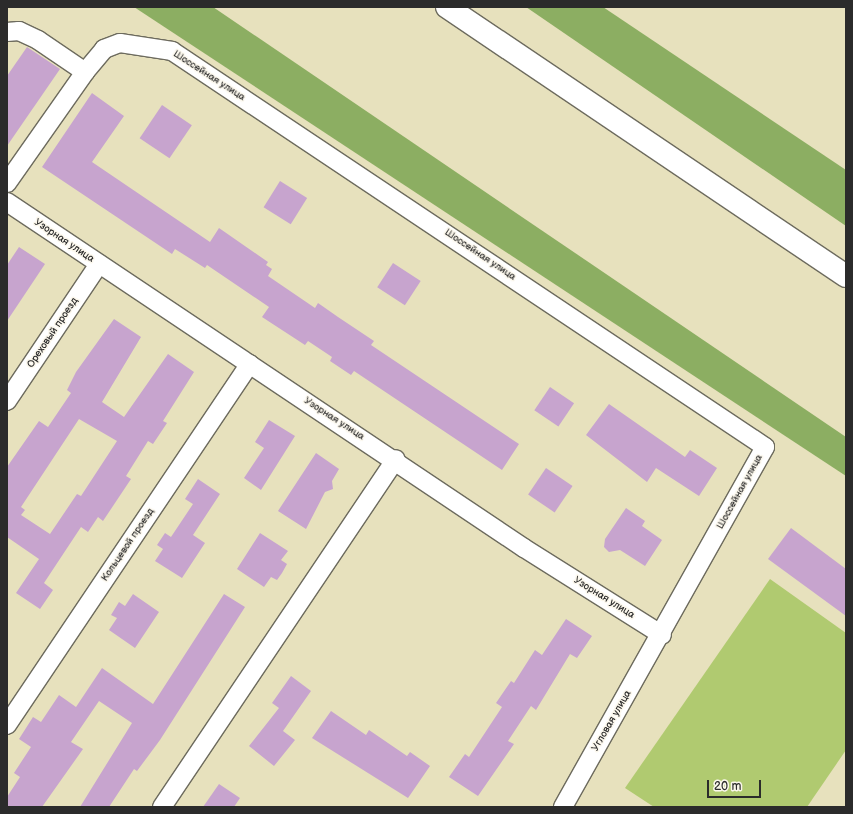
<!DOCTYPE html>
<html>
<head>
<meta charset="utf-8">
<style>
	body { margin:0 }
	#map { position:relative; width:853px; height:814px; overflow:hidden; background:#e7e1bd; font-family:"Balsamiq Sans",sans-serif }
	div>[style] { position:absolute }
	.green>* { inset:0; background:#b0ca70 }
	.forest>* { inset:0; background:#8cae62 }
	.building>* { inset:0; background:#c7a4ce; transform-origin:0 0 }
	.roads { filter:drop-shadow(1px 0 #6d6b5e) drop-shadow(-1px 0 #6d6b5e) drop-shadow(0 1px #6d6b5e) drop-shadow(0 -1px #6d6b5e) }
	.minor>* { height:18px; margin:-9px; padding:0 9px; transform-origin:9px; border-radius:9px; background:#fff }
	.major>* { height:22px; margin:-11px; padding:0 11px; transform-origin:11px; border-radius:11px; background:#fff }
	span { translate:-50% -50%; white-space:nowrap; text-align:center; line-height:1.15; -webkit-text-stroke:3px #fbf7ec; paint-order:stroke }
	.street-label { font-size:10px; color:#2b2b2b }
	.frame { position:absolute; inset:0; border:8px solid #2b2b2b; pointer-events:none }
	.scale { position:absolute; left:707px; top:780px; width:54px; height:18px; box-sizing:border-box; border:2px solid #2b2b2b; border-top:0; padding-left:5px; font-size:12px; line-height:14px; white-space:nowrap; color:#2b2b2b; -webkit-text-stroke:3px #fbf7ec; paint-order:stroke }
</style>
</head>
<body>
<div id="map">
	<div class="green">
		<div style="clip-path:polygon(770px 579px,846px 633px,846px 750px,807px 807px,654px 807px,625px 788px)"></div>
	</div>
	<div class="forest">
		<div style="clip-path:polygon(134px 7px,213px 7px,846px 437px,846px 476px)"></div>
		<div style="clip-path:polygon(526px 7px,603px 7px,846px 170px,846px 226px)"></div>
	</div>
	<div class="building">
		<div style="clip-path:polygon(27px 47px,60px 69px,7px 146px,7px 76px)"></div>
		<div style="clip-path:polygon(92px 93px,124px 116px,92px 162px,210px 242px,219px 228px,268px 262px,266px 265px,272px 269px,268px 276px,315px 308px,318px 303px,338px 317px,374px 341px,371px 345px,519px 444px,502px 470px,354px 371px,351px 375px,330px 361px,332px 357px,308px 341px,305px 345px,262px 317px,269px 307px,207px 265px,205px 268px,175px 249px,172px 254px,42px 167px)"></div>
		<div style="left:162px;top:105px;width:36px;height:40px;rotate:34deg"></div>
		<div style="left:280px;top:181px;width:32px;height:31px;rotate:32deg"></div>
		<div style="clip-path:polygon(19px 247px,45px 264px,7px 321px,7px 265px)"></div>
		<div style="left:393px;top:263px;width:33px;height:29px;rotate:33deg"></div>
		<div style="clip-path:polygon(evenodd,114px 319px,141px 337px,102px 402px,124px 417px,168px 354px,194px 372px,163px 421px,167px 423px,153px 444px,148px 441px,126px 476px,131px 479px,103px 521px,98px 517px,88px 532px,81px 527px,44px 583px,53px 590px,40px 609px,16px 593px,39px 559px,7px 537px,7px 467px,39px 421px,48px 427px,71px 393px,67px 390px,76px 372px,114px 319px,79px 419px,117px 441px,81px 496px,77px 494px,50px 534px,21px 515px,25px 510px,21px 507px,79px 419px)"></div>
		<div style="left:550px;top:387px;width:29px;height:28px;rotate:34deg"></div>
		<div style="clip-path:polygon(609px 404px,685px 457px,690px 450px,717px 468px,699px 496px,656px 468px,647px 482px,586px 435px)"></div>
		<div style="clip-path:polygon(269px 420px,295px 436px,261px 490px,244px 478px,264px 448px,255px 442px)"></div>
		<div style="clip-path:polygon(316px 453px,339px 469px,332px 481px,333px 489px,325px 492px,306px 529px,278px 511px)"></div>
		<div style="left:546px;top:468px;width:32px;height:32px;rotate:34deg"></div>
		<div style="clip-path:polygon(198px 479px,220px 494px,193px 535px,205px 543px,182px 578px,155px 561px,163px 549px,157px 545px,165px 533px,171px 537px,193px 504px,185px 499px)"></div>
		<div style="clip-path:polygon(626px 508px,645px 521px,642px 526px,662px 540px,645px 566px,620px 550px,609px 552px,604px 547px,605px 539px)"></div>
		<div style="clip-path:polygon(791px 528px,846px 569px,846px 616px,768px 559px)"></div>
		<div style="clip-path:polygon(260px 533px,288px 551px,281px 560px,287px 564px,282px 573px,277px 580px,271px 577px,264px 587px,237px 569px)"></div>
		<div style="clip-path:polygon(133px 594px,159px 612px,135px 648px,109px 630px,117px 618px,111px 615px,119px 602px,125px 606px)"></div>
		<div style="clip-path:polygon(224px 594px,245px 607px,160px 740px,137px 771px,134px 769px,109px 807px,80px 807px,132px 723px,99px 701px,71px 742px,83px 749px,42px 807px,7px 807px,7px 797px,20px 777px,14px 773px,31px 747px,19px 739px,33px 717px,41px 722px,59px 695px,76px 707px,102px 668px,153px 704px)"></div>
		<div style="clip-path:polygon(566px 619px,592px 636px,577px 658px,570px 654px,536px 710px,531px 706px,508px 741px,514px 744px,478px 796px,449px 777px,465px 754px,469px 757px,502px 707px,496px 703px,511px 681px,514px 683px,535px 650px,542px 655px)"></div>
		<div style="clip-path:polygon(291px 676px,311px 691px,283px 731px,295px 740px,274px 766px,249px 746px,279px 708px,272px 703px)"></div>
		<div style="clip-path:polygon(331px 711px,366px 735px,369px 730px,407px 756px,410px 752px,430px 766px,408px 798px,312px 738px)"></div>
		<div style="clip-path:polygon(219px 784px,240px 798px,234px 807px,203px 807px)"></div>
	</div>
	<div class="roads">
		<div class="minor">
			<div style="left:7px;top:32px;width:12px;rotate:-5deg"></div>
			<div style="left:19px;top:31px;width:21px;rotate:25deg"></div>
			<div style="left:38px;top:40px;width:57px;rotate:34.2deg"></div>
			<div style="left:85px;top:72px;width:30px;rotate:-50deg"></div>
			<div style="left:104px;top:49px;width:17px;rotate:-21deg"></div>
			<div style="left:120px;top:43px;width:53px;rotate:8.7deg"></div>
			<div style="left:172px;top:51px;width:713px;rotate:33.73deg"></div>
			<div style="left:765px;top:447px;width:413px;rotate:119.3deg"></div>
			<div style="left:7px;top:183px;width:136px;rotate:-54.9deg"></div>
			<div style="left:7px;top:202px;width:622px;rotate:33.79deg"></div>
			<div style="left:524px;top:548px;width:163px;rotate:32.2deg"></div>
			<div style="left:7px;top:401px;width:165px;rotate:-56.1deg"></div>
			<div style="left:7px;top:725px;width:435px;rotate:-56.1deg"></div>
			<div style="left:162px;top:807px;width:419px;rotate:-56.1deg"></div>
		</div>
		<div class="major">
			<div style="left:447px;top:7px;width:481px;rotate:34deg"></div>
		</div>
	</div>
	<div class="street-label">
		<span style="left:209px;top:76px;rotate:33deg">Шоссейная улица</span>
		<span style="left:64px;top:241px;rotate:34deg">Узорная улица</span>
		<span style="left:480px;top:255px;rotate:34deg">Шоссейная улица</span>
		<span style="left:53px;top:333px;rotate:-56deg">Ореховый проезд</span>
		<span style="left:334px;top:419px;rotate:33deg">Узорная улица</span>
		<span style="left:740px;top:492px;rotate:-61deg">Шоссейная улица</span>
		<span style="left:128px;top:545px;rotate:-56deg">Кольцевой проезд</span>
		<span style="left:604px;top:598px;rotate:32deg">Узорная улица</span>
		<span style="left:612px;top:721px;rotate:-60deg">Угловая улица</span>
	</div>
	<div class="frame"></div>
	<div class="scale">20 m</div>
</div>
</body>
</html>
